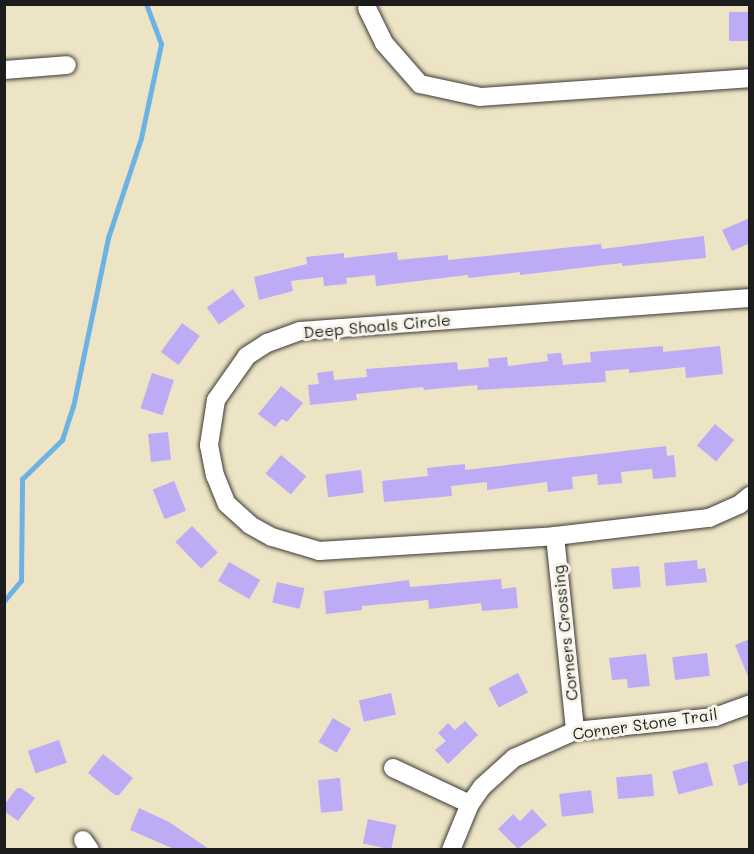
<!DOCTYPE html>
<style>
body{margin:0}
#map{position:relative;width:754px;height:854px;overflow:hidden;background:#ede3c5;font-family:Mali,sans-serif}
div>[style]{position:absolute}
.stream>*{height:4.5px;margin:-2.25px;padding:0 2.25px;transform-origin:2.25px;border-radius:2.25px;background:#6cb2e3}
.building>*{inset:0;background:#beabf6;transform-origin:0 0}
.roads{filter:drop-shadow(0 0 2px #3b3a35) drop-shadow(0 0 2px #3b3a35)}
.minor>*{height:18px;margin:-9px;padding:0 9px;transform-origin:9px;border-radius:9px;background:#fff}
span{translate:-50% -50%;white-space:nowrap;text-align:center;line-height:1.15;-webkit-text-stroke:6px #f7f3e8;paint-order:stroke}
.street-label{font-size:16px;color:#1c1c1c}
.frame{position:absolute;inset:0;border:6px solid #1c1c1c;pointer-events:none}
</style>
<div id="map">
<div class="stream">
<i style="left:4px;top:601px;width:26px;rotate:-50deg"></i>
<i style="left:21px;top:581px;width:102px;rotate:-89.4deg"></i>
<i style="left:22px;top:479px;width:56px;rotate:-44.3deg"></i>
<i style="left:62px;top:440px;width:35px;rotate:-72deg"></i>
<i style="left:73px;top:407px;width:173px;rotate:-78.3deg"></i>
<i style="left:108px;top:238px;width:105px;rotate:-71.7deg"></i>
<i style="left:141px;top:138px;width:96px;rotate:-78deg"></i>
<i style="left:161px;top:44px;width:43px;rotate:-110.6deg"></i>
</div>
<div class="building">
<i style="left:750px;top:12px;width:29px;height:21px;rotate:90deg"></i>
<i style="clip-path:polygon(750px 218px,750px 243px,732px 251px,722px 230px)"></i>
<i style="clip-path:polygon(704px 236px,706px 258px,622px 266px,622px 263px,520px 275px,520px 272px,468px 278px,468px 275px,376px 286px,375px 275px,346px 278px,347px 284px,324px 286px,323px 277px,291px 281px,293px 291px,259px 300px,254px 277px,307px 264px,306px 257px,344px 253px,344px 258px,397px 252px,398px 260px,448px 255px,448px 260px,601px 244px,602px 249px)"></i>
<i style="left:233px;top:289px;width:21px;height:32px;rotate:55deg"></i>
<i style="left:182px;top:323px;width:22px;height:36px;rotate:36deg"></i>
<i style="clip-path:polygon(663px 346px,663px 352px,720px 346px,723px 374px,686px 378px,685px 367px,629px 373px,629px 369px,605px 371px,606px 382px,478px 390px,477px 385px,424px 390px,423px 387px,356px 394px,357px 400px,310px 405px,308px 385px,319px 384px,317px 373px,333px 371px,334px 380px,367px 377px,366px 369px,457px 362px,458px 370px,489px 367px,488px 359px,507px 357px,508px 366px,548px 361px,547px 354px,561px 353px,563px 365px,591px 362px,590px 352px)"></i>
<i style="left:152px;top:373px;width:23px;height:37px;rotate:18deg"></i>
<i style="clip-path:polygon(281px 386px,303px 403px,287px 422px,282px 419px,275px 427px,258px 414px)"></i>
<i style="left:715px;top:424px;width:25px;height:28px;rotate:40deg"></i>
<i style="left:168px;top:432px;width:28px;height:20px;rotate:84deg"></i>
<i style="clip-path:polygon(666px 446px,667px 456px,674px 455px,676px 477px,653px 479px,652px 469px,621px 472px,622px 483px,598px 485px,597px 474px,572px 477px,573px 489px,548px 492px,547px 482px,487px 490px,487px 482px,451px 486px,452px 496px,384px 502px,382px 481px,428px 476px,427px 468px,465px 464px,465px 470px)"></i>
<i style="left:281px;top:455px;width:33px;height:24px;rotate:40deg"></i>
<i style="left:361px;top:470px;width:23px;height:36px;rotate:83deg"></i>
<i style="left:174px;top:481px;width:32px;height:23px;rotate:68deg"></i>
<i style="left:192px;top:526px;width:37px;height:23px;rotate:46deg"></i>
<i style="clip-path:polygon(697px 560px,698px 569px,705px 568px,707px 582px,666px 586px,664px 563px)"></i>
<i style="left:229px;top:562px;width:36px;height:22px;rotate:30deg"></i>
<i style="left:639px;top:566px;width:21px;height:28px;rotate:85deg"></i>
<i style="clip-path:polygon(501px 579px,502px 589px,516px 587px,518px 608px,482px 611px,481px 603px,429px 609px,428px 600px,362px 606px,362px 610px,326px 614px,324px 591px,409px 580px,410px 587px)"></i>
<i style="left:277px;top:582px;width:28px;height:21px;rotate:13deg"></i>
<i style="clip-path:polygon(750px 639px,750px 679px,749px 679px,735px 645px)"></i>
<i style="left:707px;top:653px;width:23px;height:35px;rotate:83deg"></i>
<i style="clip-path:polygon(646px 654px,650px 686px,628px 688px,627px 679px,612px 680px,609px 658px)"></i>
<i style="left:518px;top:673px;width:22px;height:33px;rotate:63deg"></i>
<i style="left:391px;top:693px;width:22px;height:33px;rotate:77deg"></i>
<i style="left:333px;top:718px;width:21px;height:28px;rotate:31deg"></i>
<i style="clip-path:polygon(465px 721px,478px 735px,448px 764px,435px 750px,446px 741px,438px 733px,448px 723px,455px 730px)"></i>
<i style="left:59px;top:740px;width:24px;height:33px;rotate:71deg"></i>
<i style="clip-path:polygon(103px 754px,133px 778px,119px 795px,115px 795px,88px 773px)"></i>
<i style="clip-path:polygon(750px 760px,750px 782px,739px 786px,733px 765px)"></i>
<i style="left:707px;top:762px;width:24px;height:36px;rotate:75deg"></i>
<i style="left:652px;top:774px;width:22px;height:36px;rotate:85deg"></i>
<i style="left:340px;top:778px;width:33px;height:22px;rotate:85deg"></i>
<i style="clip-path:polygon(17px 788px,21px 788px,35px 798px,18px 821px,4px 811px,4px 805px)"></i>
<i style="left:591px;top:790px;width:23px;height:32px;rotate:83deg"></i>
<i style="clip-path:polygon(139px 808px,169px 822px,209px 849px,174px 849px,130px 830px)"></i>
<i style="clip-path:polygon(532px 809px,547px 825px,518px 849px,498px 829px,513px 814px,520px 821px)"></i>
<i style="left:368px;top:819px;width:29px;height:25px;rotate:12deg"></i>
</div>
<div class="roads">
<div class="minor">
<i style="left:367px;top:8px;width:39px;rotate:64deg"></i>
<i style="left:384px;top:43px;width:55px;rotate:48.7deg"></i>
<i style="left:420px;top:84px;width:61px;rotate:12.2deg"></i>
<i style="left:480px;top:97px;width:271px;rotate:-4deg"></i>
<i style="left:4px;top:70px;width:63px;rotate:-4.5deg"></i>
<i style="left:750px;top:298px;width:451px;rotate:175.8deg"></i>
<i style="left:300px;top:331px;width:35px;rotate:160deg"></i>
<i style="left:267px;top:343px;width:24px;rotate:147deg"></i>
<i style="left:247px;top:356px;width:54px;rotate:125.2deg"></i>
<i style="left:216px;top:400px;width:46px;rotate:98.8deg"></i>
<i style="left:209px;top:445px;width:31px;rotate:79deg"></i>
<i style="left:215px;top:475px;width:31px;rotate:68deg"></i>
<i style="left:227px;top:504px;width:31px;rotate:42deg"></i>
<i style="left:250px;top:525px;width:25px;rotate:29deg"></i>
<i style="left:272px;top:537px;width:49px;rotate:16.6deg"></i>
<i style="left:319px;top:551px;width:236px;rotate:-3.6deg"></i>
<i style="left:555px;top:536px;width:155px;rotate:-6.7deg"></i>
<i style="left:709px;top:518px;width:34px;rotate:-24deg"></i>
<i style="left:740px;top:504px;width:13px;rotate:-39deg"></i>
<i style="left:555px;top:536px;width:196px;rotate:84.1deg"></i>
<i style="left:393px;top:768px;width:85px;rotate:25.1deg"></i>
<i style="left:83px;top:840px;width:12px;rotate:55deg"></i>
<i style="left:451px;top:850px;width:50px;rotate:-67.6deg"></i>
<i style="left:470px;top:804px;width:21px;rotate:-55deg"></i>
<i style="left:482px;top:787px;width:43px;rotate:-42.2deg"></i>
<i style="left:514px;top:758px;width:67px;rotate:-23.9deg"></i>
<i style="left:575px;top:731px;width:141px;rotate:-5.7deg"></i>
<i style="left:715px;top:717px;width:37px;rotate:-20deg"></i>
</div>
</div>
<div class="street-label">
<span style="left:377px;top:326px;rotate:-5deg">Deep Shoals Circle</span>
<span style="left:565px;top:633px;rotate:-96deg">Corners Crossing</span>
<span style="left:645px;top:724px;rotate:-8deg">Corner Stone Trail</span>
</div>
<div class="frame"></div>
</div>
